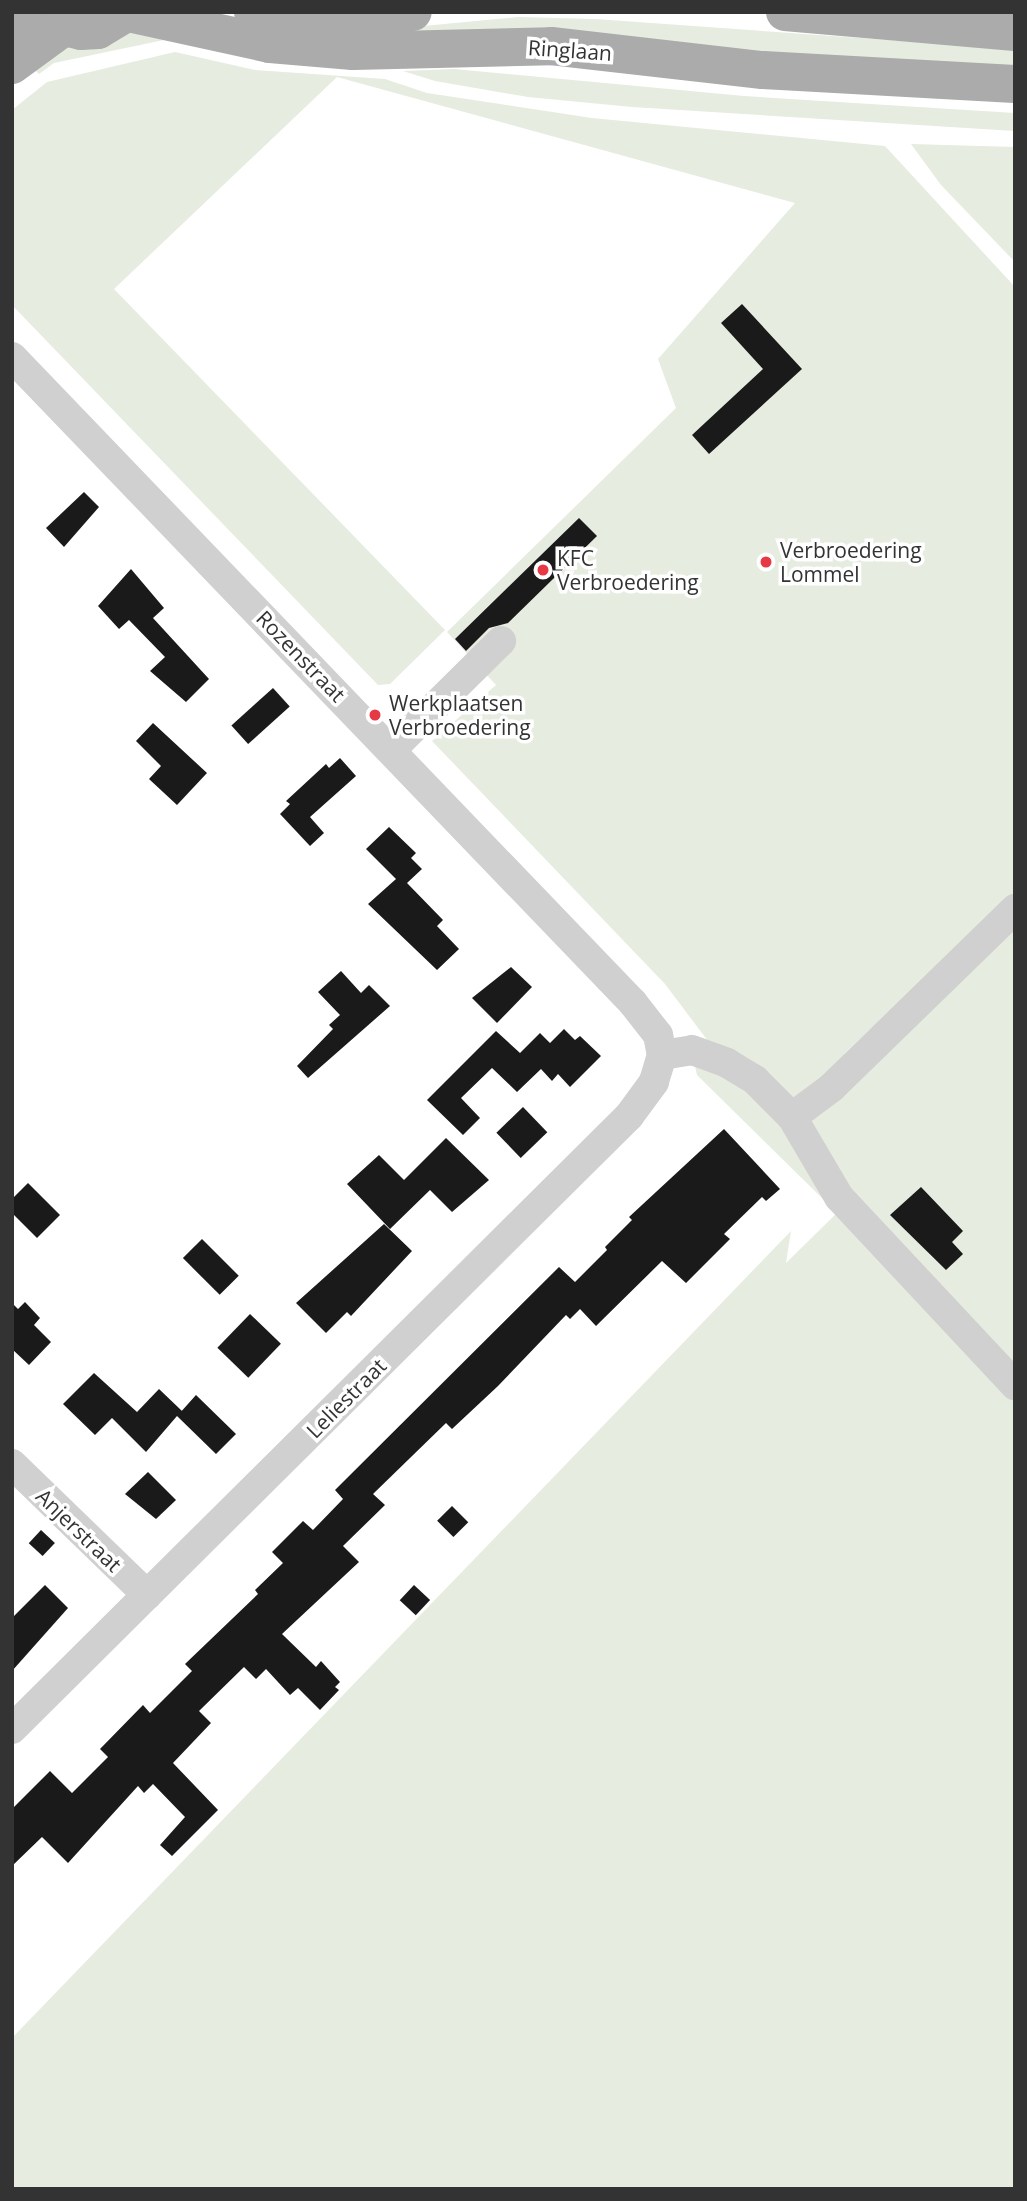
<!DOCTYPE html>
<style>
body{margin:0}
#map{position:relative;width:1027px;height:2201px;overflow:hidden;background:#fff;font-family:"Open Sans",sans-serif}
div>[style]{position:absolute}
.green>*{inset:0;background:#e6ecdf}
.building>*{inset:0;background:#1a1a1a;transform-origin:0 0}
.minor>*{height:30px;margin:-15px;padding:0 15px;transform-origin:15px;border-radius:15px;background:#d0d0d0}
.major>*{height:38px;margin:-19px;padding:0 19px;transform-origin:19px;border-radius:19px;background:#ababab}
.dots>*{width:19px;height:19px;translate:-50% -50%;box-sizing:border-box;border:4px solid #fff;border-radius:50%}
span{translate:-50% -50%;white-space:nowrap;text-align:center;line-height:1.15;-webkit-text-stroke:7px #fff;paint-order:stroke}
.street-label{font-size:21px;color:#333}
.poi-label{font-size:21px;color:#333}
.left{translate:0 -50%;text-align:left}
.frame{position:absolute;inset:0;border:14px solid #333;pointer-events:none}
</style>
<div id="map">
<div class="green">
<i style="clip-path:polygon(518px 17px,595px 19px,1015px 49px,1015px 69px,366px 41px,297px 29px,392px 29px)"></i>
<i style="clip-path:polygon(123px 31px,164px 40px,54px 63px,39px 74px,26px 61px,37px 50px)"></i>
<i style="clip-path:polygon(175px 52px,255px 70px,385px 79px,427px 93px,592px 118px,885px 146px,1015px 287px,1015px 892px,845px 1053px,830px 1083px,812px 1098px,784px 1099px,714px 1049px,665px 984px,432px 741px,496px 685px,447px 632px,676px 408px,658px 359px,795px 203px,337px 77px,114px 289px,445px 630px,390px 684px,378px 685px,12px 305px,12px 110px,47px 82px)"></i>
<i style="clip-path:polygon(454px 69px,744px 96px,1015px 113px,1015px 131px,632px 107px,528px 97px,435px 81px,403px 71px)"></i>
<i style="clip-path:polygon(911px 144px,1015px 147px,1015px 262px,941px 185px)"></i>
<i style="clip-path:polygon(1015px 913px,1015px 1372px,842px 1190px,799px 1117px)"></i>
<i style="clip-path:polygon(709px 1061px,788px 1127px,824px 1200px,697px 1075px,695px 1066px)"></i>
<i style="clip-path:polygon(841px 1209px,1015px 1396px,1015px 2189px,12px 2189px,12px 2038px,791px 1231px,786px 1263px)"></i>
</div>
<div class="building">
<i style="clip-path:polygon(742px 304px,802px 369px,709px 454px,692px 435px,763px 369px,721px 323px)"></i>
<i style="clip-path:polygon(84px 492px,99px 507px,64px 547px,46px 528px)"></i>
<i style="clip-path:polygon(579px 518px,597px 536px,508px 623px,489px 628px,466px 651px,455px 639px)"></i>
<i style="clip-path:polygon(131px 569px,164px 608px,153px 618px,209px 679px,186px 702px,150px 671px,165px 657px,129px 620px,119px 629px,98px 606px)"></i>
<i style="left:273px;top:688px;width:25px;height:56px;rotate:48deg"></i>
<i style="clip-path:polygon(153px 723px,207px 773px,177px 805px,149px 779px,161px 766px,136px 741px)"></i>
<i style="clip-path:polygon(340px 758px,356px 776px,310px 817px,324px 833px,310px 846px,280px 814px,290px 804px,286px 801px,326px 764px,329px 768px)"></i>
<i style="clip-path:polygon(389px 827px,416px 853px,411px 858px,422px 869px,407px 883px,443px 920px,437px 926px,459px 949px,437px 970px,368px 904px,396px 879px,366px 849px)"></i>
<i style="clip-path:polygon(511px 967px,532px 987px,497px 1023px,472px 998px)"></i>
<i style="clip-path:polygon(341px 971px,361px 993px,369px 985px,390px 1006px,308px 1078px,297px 1066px,333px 1029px,329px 1025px,340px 1015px,318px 992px)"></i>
<i style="clip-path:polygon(564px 1029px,575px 1040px,580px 1036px,601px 1056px,570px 1087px,558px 1074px,552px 1081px,541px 1069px,517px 1092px,492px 1068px,461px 1098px,480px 1118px,463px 1135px,427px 1100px,496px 1031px,520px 1053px,540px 1033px,550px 1043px)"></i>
<i style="left:523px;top:1107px;width:35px;height:37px;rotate:46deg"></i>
<i style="clip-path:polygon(724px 1129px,780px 1189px,766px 1201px,762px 1197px,724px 1234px,730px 1239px,686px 1283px,662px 1261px,596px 1326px,580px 1309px,570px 1319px,566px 1315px,498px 1386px,452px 1429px,446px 1423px,373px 1494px,385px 1505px,343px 1546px,359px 1562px,282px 1634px,316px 1667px,321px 1661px,340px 1682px,335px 1687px,339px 1690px,320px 1710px,298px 1688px,290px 1695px,266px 1669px,256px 1679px,244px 1667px,199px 1711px,211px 1723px,173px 1763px,218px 1810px,172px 1856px,160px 1845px,185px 1817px,153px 1784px,144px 1793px,138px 1786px,68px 1863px,42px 1837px,12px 1866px,12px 1809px,50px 1771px,72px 1793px,108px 1757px,100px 1749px,143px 1705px,150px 1713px,192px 1671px,185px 1664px,258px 1594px,255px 1590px,283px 1563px,272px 1552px,303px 1521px,313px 1530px,343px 1499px,335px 1490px,559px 1267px,575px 1282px,607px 1250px,605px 1247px,632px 1220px,629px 1217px)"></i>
<i style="clip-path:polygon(446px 1138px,489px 1180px,452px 1212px,430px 1190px,390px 1229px,347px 1184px,379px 1155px,404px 1180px)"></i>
<i style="clip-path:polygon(28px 1183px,60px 1215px,37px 1238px,12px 1213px,12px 1199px)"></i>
<i style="clip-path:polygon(921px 1187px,963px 1231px,952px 1242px,963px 1254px,946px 1270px,890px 1215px)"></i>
<i style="clip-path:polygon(384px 1224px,412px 1251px,351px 1316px,347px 1312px,326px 1333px,296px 1303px)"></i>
<i style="left:202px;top:1239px;width:52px;height:27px;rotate:45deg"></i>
<i style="clip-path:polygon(25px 1302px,40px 1318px,34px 1325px,51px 1342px,29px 1365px,12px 1349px,12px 1303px,18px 1309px)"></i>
<i style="left:250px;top:1314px;width:43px;height:47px;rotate:44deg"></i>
<i style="clip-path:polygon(94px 1373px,137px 1412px,159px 1389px,182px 1411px,179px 1414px,196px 1395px,236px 1434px,216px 1454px,177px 1416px,146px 1452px,112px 1418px,95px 1435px,63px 1404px)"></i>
<i style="clip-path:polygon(148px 1472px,176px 1500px,156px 1519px,125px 1494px)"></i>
<i style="left:452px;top:1506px;width:23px;height:21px;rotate:45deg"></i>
<i style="left:41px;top:1530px;width:19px;height:18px;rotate:43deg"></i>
<i style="clip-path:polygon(45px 1585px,68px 1608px,12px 1671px,12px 1618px)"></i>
<i style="left:414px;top:1585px;width:22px;height:21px;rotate:43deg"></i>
</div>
<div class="minor">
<i style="left:12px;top:357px;width:896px;rotate:46.13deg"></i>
<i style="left:633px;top:1003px;width:41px;rotate:52deg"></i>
<i style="left:658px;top:1035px;width:20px;rotate:79deg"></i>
<i style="left:662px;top:1055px;width:28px;rotate:107deg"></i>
<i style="left:654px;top:1082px;width:42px;rotate:126.3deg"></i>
<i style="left:629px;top:1116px;width:870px;rotate:135.19deg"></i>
<i style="left:391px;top:750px;width:155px;rotate:-44.7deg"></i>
<i style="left:662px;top:1055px;width:30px;rotate:-9deg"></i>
<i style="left:692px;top:1050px;width:37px;rotate:20deg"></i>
<i style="left:727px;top:1063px;width:33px;rotate:31deg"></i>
<i style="left:755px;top:1080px;width:52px;rotate:45deg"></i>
<i style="left:792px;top:1117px;width:93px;rotate:59.6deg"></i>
<i style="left:839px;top:1197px;width:258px;rotate:46.9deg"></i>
<i style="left:792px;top:1117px;width:49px;rotate:-36.6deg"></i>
<i style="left:831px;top:1088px;width:257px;rotate:-44.2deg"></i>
<i style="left:12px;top:1464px;width:188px;rotate:44.1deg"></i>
</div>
<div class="major">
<i style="left:45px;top:12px;width:24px;rotate:38deg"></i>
<i style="left:64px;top:27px;width:17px;rotate:13deg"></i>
<i style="left:81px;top:31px;width:17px;rotate:-3deg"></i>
<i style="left:98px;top:30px;width:35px;rotate:-31deg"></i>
<i style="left:253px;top:12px;width:59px;rotate:7.9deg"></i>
<i style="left:311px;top:20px;width:102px;rotate:-4.5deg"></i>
<i style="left:785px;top:12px;width:231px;rotate:5deg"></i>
<i style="left:128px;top:13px;width:145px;rotate:12.3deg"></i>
<i style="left:270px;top:44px;width:83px;rotate:4.8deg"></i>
<i style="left:353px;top:51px;width:198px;rotate:-1.4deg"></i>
<i style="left:551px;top:46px;width:213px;rotate:6.5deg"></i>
<i style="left:763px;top:70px;width:252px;rotate:3.2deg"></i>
<i style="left:12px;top:26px;width:19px;rotate:-47deg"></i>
<i style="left:12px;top:65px;width:64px;rotate:-36.2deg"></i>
</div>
<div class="dots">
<i style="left:766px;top:562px;background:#e63946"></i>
<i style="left:543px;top:570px;background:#e63946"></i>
<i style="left:375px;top:715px;background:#e63946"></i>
</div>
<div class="street-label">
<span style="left:570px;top:50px;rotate:4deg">Ringlaan</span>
<span style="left:301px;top:656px;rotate:46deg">Rozenstraat</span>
<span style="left:346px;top:1398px;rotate:-45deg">Leliestraat</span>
<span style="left:79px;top:1530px;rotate:44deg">Anjerstraat</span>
</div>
<div class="poi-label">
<span class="left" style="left:780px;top:562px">Verbroedering<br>Lommel</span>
<span class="left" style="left:557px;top:570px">KFC<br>Verbroedering</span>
<span class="left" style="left:389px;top:715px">Werkplaatsen<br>Verbroedering</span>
</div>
<div class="frame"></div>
</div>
